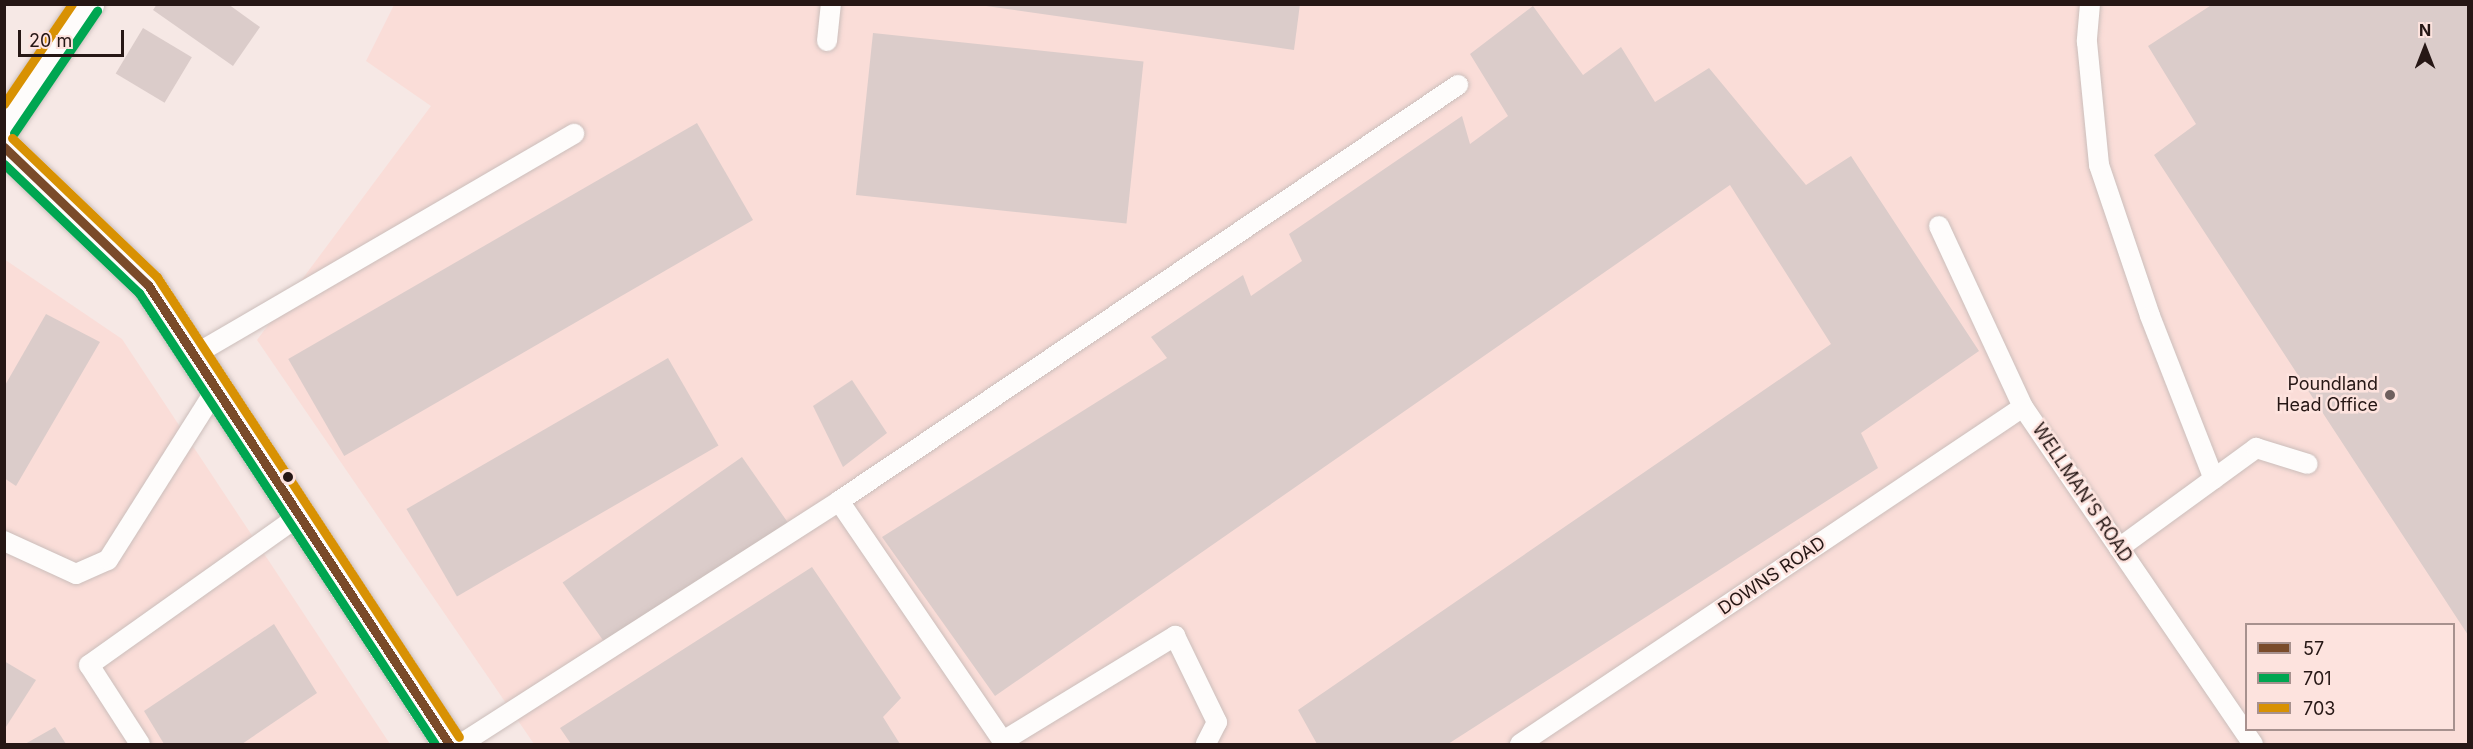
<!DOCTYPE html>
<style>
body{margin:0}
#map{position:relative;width:2473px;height:749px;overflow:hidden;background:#f6e8e5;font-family:Inter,sans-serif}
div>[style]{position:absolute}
.built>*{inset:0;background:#faddd8}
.building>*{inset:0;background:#dbccca;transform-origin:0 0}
.roads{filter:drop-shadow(0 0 2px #cbbebb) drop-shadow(0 0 2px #cbbebb)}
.service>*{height:20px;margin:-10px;padding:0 10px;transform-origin:10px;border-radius:10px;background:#fefcfb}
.primary>*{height:33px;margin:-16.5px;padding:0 16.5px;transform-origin:16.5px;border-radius:16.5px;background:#fefcfb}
.bus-1>*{height:9px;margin:-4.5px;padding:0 4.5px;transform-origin:4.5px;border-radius:4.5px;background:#7a4b2a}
.bus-2>*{height:9px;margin:-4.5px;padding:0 4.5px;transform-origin:4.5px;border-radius:4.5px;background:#00a651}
.bus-3>*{height:9px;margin:-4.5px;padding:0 4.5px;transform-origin:4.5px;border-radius:4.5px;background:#d89103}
.dots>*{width:16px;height:16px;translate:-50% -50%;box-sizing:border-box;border:3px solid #fde3de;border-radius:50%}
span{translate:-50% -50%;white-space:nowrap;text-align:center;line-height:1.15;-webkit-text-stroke:5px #fde3de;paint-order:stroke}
.poi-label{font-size:18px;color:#261715}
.right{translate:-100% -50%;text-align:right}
.street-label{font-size:18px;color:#261715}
.frame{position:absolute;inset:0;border:6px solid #261715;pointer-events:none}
.legend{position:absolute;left:2245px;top:623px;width:210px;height:108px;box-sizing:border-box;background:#fde3de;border:2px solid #a7918e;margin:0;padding:8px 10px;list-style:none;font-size:18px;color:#261715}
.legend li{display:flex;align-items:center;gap:12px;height:30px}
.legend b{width:30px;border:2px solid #a7918e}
.north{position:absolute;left:2395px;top:18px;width:60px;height:60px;-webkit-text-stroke:4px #fde3de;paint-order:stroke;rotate:0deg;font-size:16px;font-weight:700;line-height:24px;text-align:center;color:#261715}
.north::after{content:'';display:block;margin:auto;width:21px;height:27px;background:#261715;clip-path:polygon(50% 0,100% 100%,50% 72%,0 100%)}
.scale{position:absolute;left:18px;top:30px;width:106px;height:27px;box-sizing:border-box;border:3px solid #261715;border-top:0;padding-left:8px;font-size:18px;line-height:21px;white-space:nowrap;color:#261715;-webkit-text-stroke:4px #fde3de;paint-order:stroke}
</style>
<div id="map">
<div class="built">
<i style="clip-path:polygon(evenodd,394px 5px,2468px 5px,2468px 744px,534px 744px,257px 340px,431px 106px,366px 61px,394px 5px,2246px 624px,2454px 624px,2454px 730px,2246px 730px,2246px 624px)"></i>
<i style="clip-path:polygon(4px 259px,122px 339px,390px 744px,5px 744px)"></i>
</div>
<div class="building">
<i style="clip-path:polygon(157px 4px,228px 4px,260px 27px,233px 66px,153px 10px)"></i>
<i style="clip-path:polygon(972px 4px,1300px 4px,1294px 50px)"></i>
<i style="clip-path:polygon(2213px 4px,2468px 4px,2468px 635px,2154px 155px,2196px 124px,2148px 46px)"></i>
<i style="clip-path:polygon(1533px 6px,1583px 75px,1621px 47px,1655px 102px,1709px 68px,1806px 185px,1851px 156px,1979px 351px,1861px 433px,1878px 468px,1448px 744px,1317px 744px,1298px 710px,1831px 344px,1730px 185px,995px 696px,882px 537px,1167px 358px,1151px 337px,1243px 275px,1251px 296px,1302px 261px,1289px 234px,1462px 116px,1470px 144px,1508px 116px,1470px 54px)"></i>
<i style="left:143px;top:28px;width:57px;height:53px;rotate:31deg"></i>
<i style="left:873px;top:33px;width:272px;height:163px;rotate:6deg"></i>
<i style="left:697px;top:123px;width:112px;height:472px;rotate:60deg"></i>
<i style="clip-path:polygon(46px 314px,100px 342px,16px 486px,4px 478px,4px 387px)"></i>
<i style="left:668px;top:358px;width:101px;height:302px;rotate:60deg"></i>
<i style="clip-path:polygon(852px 380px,887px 433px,843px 467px,813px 406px)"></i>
<i style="left:742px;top:457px;width:86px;height:219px;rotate:55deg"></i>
<i style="clip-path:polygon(812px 567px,901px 698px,883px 717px,900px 744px,571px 744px,560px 728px)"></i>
<i style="clip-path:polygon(274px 624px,317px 693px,242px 744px,164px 744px,144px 711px)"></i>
<i style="clip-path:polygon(4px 661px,36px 680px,4px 730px)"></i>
<i style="clip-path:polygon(55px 727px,66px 744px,25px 744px)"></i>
</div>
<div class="roads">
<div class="service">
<i style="left:2090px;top:4px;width:38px;rotate:95deg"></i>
<i style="left:2087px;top:42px;width:124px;rotate:84.4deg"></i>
<i style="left:2099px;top:165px;width:159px;rotate:71.3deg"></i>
<i style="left:2150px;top:316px;width:175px;rotate:68.6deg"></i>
<i style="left:827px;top:41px;width:37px;rotate:-84deg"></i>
<i style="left:1939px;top:226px;width:200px;rotate:65.1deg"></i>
<i style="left:2023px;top:407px;width:408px;rotate:55.7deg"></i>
<i style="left:194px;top:355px;width:440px;rotate:-30.2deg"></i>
<i style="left:839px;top:501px;width:746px;rotate:-33.9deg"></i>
<i style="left:4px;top:541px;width:79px;rotate:24.6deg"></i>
<i style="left:76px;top:574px;width:35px;rotate:-24deg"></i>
<i style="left:108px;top:560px;width:202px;rotate:-57.7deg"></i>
<i style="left:2119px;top:548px;width:170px;rotate:-36.1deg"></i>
<i style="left:2256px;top:448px;width:54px;rotate:17.1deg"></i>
<i style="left:140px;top:744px;width:94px;rotate:-122.8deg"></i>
<i style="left:89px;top:665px;width:257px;rotate:-35.4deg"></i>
<i style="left:461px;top:744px;width:449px;rotate:-32.7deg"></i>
<i style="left:839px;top:501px;width:291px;rotate:55.7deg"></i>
<i style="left:1003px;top:741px;width:202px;rotate:-31.4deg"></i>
<i style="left:1175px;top:636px;width:96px;rotate:64deg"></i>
<i style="left:1217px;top:722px;width:25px;rotate:117deg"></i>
<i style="left:1520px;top:744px;width:605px;rotate:-33.82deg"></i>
</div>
<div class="primary">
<i style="left:4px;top:126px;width:148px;rotate:-55.8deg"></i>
<i style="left:4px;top:147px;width:199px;rotate:43.8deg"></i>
<i style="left:148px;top:285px;width:549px;rotate:56.74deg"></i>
</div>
</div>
<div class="bus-1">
<i style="left:4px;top:147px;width:199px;rotate:43.8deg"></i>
<i style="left:148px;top:285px;width:549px;rotate:56.74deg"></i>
</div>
<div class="bus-2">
<i style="left:14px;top:133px;width:148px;rotate:-55.8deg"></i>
<i style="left:4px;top:164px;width:187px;rotate:43.7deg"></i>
<i style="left:139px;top:293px;width:539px;rotate:56.72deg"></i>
</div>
<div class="bus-3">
<i style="left:4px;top:104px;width:121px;rotate:-55.8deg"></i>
<i style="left:12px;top:138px;width:201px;rotate:43.8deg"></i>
<i style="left:157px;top:277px;width:550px;rotate:56.71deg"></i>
</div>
<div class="dots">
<i style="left:2390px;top:395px;background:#6f605e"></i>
<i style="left:288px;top:477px;background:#261715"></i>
</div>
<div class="poi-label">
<span class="right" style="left:2378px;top:395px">Poundland<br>Head Office</span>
</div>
<div class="street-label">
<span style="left:2082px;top:493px;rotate:56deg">WELLMAN'S ROAD</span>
<span style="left:1772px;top:576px;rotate:-34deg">DOWNS ROAD</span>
</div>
<div class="frame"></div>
<ul class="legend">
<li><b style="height:8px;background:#7a4b2a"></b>57</li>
<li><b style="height:8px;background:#00a651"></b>701</li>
<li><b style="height:8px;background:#d89103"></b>703</li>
</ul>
<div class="north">N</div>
<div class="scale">20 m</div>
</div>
